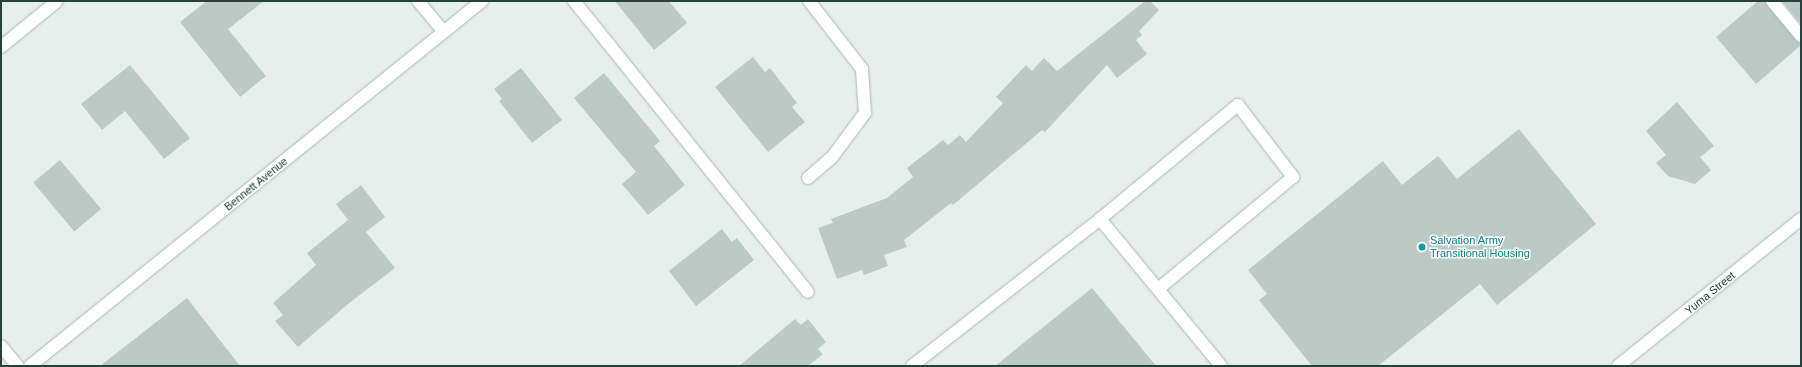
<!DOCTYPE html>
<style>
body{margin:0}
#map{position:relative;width:1802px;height:367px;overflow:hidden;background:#e6efeb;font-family:Arial,sans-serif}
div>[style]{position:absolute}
.building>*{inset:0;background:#bbcac4;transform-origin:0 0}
.roads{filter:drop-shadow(0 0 1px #a8b8b2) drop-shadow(0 0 1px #a8b8b2)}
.minor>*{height:12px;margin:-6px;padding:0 6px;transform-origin:6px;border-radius:6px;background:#fff}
.dots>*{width:11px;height:11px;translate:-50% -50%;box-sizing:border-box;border:2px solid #f7fbf9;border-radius:50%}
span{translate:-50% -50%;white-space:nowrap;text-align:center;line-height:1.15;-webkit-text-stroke:3px #f7fbf9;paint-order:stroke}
.street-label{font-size:11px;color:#24423a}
.culture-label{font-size:11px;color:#0d838f}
.left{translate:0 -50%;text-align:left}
.frame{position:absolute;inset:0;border:2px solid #24423a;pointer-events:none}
</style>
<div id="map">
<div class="building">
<i style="clip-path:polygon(207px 1px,264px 1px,228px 29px,266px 76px,240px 97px,180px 22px)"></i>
<i style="clip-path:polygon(615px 1px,669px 1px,687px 23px,654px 50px)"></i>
<i style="clip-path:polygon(1145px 1px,1150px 1px,1159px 10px,1139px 31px,1142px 35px,1136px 40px,1147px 54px,1117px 78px,1107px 65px,1045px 132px,1042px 130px,953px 205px,951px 203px,904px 240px,907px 247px,884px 255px,888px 266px,864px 275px,862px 270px,837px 279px,818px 228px,833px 223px,831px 219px,887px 198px,913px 177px,907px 168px,943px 140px,948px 145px,960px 135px,966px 142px,1003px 103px,996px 97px,1026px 65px,1032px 71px,1044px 58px,1057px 71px)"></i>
<i style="clip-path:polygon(1758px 1px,1765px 1px,1801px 45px,1756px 84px,1716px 37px)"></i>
<i style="clip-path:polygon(1782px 1px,1801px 1px,1801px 24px)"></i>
<i style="clip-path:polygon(753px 57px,765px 72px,770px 68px,797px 103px,792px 107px,805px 122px,768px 152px,715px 87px)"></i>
<i style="clip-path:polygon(130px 65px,190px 138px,164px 159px,125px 111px,102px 130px,81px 104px)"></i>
<i style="clip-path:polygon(521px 68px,562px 120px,532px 143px,499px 101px,502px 99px,494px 89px)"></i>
<i style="clip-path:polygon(604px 73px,660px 141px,654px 146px,685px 185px,648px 215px,622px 184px,636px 172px,574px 98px)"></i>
<i style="clip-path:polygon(1677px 102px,1714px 146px,1700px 157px,1711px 170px,1695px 184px,1668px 176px,1656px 163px,1666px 155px,1646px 131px)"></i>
<i style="clip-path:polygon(1519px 129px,1596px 224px,1497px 305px,1480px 284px,1378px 366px,1312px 366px,1259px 300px,1267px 294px,1248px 270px,1383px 161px,1402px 185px,1438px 156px,1457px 179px)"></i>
<i style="left:60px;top:160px;width:64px;height:35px;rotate:50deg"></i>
<i style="clip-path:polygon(361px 185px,385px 217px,366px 232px,395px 268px,348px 304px,298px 347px,275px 321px,283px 315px,273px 303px,316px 265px,307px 253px,348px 220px,336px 204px)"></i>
<i style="clip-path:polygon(722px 229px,732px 242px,737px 238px,754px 260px,696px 306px,669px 271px)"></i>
<i style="clip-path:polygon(1092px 288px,1156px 366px,995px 366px)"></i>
<i style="clip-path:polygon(187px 298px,240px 366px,100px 366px,141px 334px)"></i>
<i style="clip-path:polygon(795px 319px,801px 325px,808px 319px,826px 342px,818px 349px,823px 354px,808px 366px,739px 366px)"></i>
</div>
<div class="roads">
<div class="minor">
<i style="left:418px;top:1px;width:40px;rotate:50deg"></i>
<i style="left:574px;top:1px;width:373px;rotate:51.2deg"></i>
<i style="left:1772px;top:1px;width:45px;rotate:50.4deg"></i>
<i style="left:1px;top:47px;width:72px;rotate:-39.4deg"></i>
<i style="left:808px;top:178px;width:33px;rotate:-41deg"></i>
<i style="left:833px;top:156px;width:54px;rotate:-53.3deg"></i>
<i style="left:865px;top:113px;width:44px;rotate:-93.9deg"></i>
<i style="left:862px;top:69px;width:86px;rotate:-127.9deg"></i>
<i style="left:1100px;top:219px;width:190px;rotate:50.5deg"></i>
<i style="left:1px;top:346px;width:26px;rotate:50deg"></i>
<i style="left:30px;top:366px;width:581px;rotate:-38.92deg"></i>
<i style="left:912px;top:366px;width:239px;rotate:-38deg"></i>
<i style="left:1100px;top:219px;width:179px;rotate:-39.6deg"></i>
<i style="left:1238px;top:105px;width:91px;rotate:52.6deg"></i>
<i style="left:1293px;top:177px;width:175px;rotate:140.3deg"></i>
<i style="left:1618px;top:366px;width:235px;rotate:-38.8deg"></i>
</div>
</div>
<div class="dots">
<i style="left:1422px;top:247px;background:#0f9aa8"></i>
</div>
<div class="street-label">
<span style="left:256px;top:184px;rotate:-39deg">Bennett Avenue</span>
<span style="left:1710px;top:293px;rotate:-39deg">Yuma Street</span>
</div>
<div class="culture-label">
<span class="left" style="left:1430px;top:247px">Salvation Army<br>Transitional Housing</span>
</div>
<div class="frame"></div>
</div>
